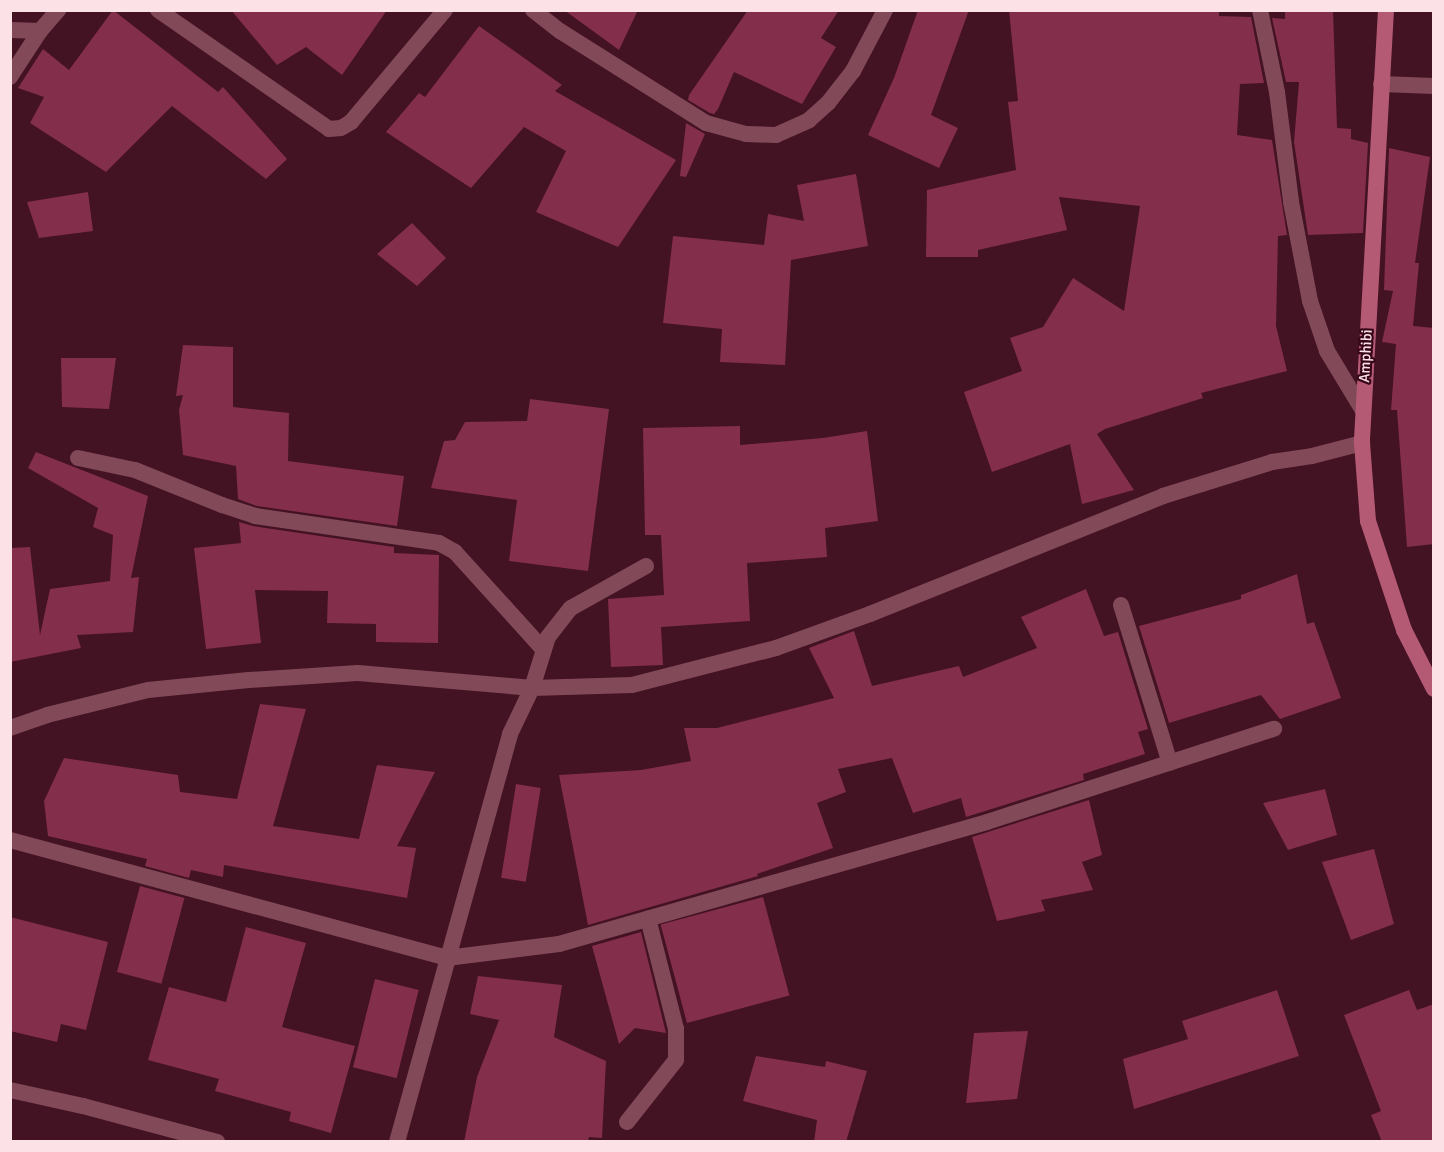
<!DOCTYPE html>
<style>
body{margin:0}
#map{position:relative;width:1444px;height:1152px;overflow:hidden;background:#431223;font-family:Signika,sans-serif}
div>[style]{position:absolute}
.building>*{inset:0;background:#832e4b;transform-origin:0 0}
.minor>*{height:16px;margin:-8px;padding:0 8px;transform-origin:8px;border-radius:8px;background:#824959}
.secondary>*{height:16px;margin:-8px;padding:0 8px;transform-origin:8px;border-radius:8px;background:#b55a75}
span{translate:-50% -50%;white-space:nowrap;text-align:center;line-height:1.15;-webkit-text-stroke:4.5px #370719;paint-order:stroke}
.street-label{font-size:15px;color:#fce1e7}
.frame{position:absolute;inset:0;border:12px solid #fce1e7;pointer-events:none}
</style>
<div id="map">
<div class="building">
<i style="clip-path:polygon(113px 10px,218px 92px,223px 87px,287px 159px,266px 179px,172px 106px,106px 172px,30px 123px,44px 97px,18px 88px,43px 49px,69px 70px)"></i>
<i style="clip-path:polygon(231px 10px,387px 10px,342px 75px,306px 47px,277px 65px)"></i>
<i style="clip-path:polygon(564px 10px,638px 10px,619px 50px)"></i>
<i style="clip-path:polygon(748px 10px,839px 10px,821px 38px,836px 47px,802px 104px,734px 72px,718px 109px,714px 114px,710px 113px,688px 100px,689px 95px)"></i>
<i style="clip-path:polygon(918px 10px,969px 10px,931px 115px,958px 128px,939px 168px,868px 135px,894px 78px)"></i>
<i style="clip-path:polygon(1009px 10px,1219px 10px,1219px 16px,1251px 17px,1264px 83px,1240px 84px,1237px 135px,1272px 140px,1287px 235px,1278px 236px,1276px 326px,1287px 371px,1201px 393px,1203px 398px,1105px 429px,1097px 434px,1134px 490px,1082px 504px,1070px 444px,992px 472px,964px 392px,1022px 371px,1010px 338px,1043px 327px,1073px 278px,1124px 311px,1140px 206px,1059px 197px,1067px 230px,978px 250px,978px 257px,926px 257px,927px 190px,1016px 170px,1008px 102px,1018px 101px)"></i>
<i style="clip-path:polygon(1285px 10px,1333px 10px,1337px 128px,1351px 129px,1351px 139px,1368px 143px,1363px 233px,1308px 235px,1294px 142px,1299px 82px,1286px 82px,1272px 18px,1285px 19px)"></i>
<i style="clip-path:polygon(479px 26px,562px 85px,555px 91px,676px 160px,618px 247px,536px 212px,566px 151px,524px 127px,471px 188px,386px 132px,419px 93px,425px 97px)"></i>
<i style="clip-path:polygon(686px 123px,705px 134px,686px 177px,680px 176px)"></i>
<i style="clip-path:polygon(1389px 148px,1430px 157px,1415px 263px,1419px 263px,1413px 326px,1434px 328px,1434px 544px,1407px 547px,1397px 410px,1391px 410px,1396px 344px,1382px 342px,1393px 291px,1384px 290px)"></i>
<i style="clip-path:polygon(856px 174px,868px 246px,791px 260px,785px 365px,720px 362px,722px 329px,663px 323px,673px 236px,764px 245px,768px 214px,804px 221px,797px 185px)"></i>
<i style="clip-path:polygon(88px 192px,93px 231px,39px 238px,27px 202px)"></i>
<i style="clip-path:polygon(412px 223px,446px 258px,417px 286px,377px 254px)"></i>
<i style="clip-path:polygon(183px 345px,233px 347px,233px 407px,289px 413px,288px 461px,404px 476px,397px 526px,257px 506px,238px 499px,236px 466px,183px 455px,179px 410px,183px 395px,176px 396px)"></i>
<i style="clip-path:polygon(61px 358px,116px 358px,109px 409px,62px 407px)"></i>
<i style="clip-path:polygon(530px 399px,609px 409px,588px 571px,509px 561px,517px 500px,431px 488px,444px 441px,455px 440px,465px 422px,527px 421px)"></i>
<i style="clip-path:polygon(740px 426px,740px 445px,823px 438px,867px 431px,878px 521px,825px 528px,827px 557px,747px 563px,750px 621px,661px 627px,663px 665px,611px 667px,608px 599px,664px 595px,661px 535px,645px 535px,643px 428px)"></i>
<i style="clip-path:polygon(36px 452px,148px 496px,131px 578px,139px 577px,133px 632px,77px 635px,81px 648px,10px 662px,10px 548px,30px 547px,40px 635px,50px 589px,110px 581px,113px 535px,93px 527px,98px 508px,28px 468px)"></i>
<i style="clip-path:polygon(239px 522px,253px 526px,394px 547px,394px 553px,439px 555px,438px 643px,376px 642px,376px 624px,327px 623px,328px 591px,255px 590px,261px 643px,206px 649px,194px 548px,241px 543px)"></i>
<i style="clip-path:polygon(1297px 574px,1307px 624px,1314px 622px,1341px 698px,1280px 719px,1261px 695px,1169px 723px,1139px 626px,1241px 599px,1241px 595px)"></i>
<i style="clip-path:polygon(1086px 589px,1104px 636px,1118px 632px,1148px 729px,1138px 732px,1145px 754px,1083px 774px,1084px 780px,966px 817px,961px 798px,913px 813px,892px 758px,838px 769px,846px 792px,817px 803px,833px 848px,757px 874px,758px 876px,588px 925px,559px 775px,641px 770px,691px 761px,684px 728px,717px 728px,834px 698px,809px 648px,854px 631px,872px 686px,959px 666px,963px 677px,1037px 648px,1021px 617px)"></i>
<i style="clip-path:polygon(260px 704px,306px 709px,273px 826px,359px 839px,377px 765px,435px 772px,397px 846px,416px 848px,407px 898px,224px 865px,223px 877px,191px 870px,189px 878px,145px 866px,147px 859px,48px 836px,44px 801px,64px 758px,178px 775px,180px 792px,237px 799px)"></i>
<i style="left:516px;top:784px;width:25px;height:95px;rotate:9deg"></i>
<i style="clip-path:polygon(1325px 789px,1337px 835px,1288px 850px,1263px 803px)"></i>
<i style="clip-path:polygon(1089px 800px,1102px 855px,1082px 862px,1093px 890px,1041px 900px,1045px 911px,997px 921px,972px 837px)"></i>
<i style="clip-path:polygon(1374px 849px,1394px 924px,1351px 940px,1322px 862px)"></i>
<i style="left:140px;top:886px;width:46px;height:89px;rotate:15deg"></i>
<i style="left:763px;top:897px;width:102px;height:106px;rotate:75deg"></i>
<i style="clip-path:polygon(10px 917px,108px 942px,86px 1030px,61px 1024px,57px 1042px,10px 1031px)"></i>
<i style="clip-path:polygon(246px 927px,306px 943px,282px 1027px,355px 1046px,331px 1133px,289px 1121px,291px 1112px,215px 1091px,219px 1079px,148px 1060px,169px 987px,226px 1002px)"></i>
<i style="clip-path:polygon(641px 932px,666px 1033px,635px 1028px,619px 1044px,592px 946px)"></i>
<i style="clip-path:polygon(478px 976px,562px 985px,554px 1037px,606px 1061px,602px 1138px,589px 1137px,588px 1142px,464px 1142px,477px 1077px,499px 1020px,470px 1014px)"></i>
<i style="left:375px;top:979px;width:45px;height:91px;rotate:14deg"></i>
<i style="clip-path:polygon(1277px 990px,1299px 1056px,1134px 1109px,1123px 1059px,1188px 1039px,1182px 1021px)"></i>
<i style="clip-path:polygon(1409px 990px,1417px 1010px,1434px 1004px,1434px 1142px,1382px 1142px,1371px 1115px,1381px 1111px,1344px 1015px)"></i>
<i style="clip-path:polygon(1028px 1031px,1017px 1099px,966px 1103px,974px 1033px)"></i>
<i style="clip-path:polygon(756px 1056px,825px 1067px,826px 1061px,867px 1071px,846px 1142px,814px 1142px,817px 1120px,743px 1101px)"></i>
</div>
<div class="minor">
<i style="left:158px;top:10px;width:208px;rotate:34.8deg"></i>
<i style="left:329px;top:129px;width:12px;rotate:-5deg"></i>
<i style="left:341px;top:128px;width:12px;rotate:-31deg"></i>
<i style="left:351px;top:122px;width:146px;rotate:-50deg"></i>
<i style="left:533px;top:10px;width:34px;rotate:38deg"></i>
<i style="left:560px;top:31px;width:173px;rotate:32.2deg"></i>
<i style="left:706px;top:123px;width:41px;rotate:15.4deg"></i>
<i style="left:746px;top:134px;width:30px;rotate:2deg"></i>
<i style="left:776px;top:135px;width:36px;rotate:-24deg"></i>
<i style="left:809px;top:120px;width:25px;rotate:-42deg"></i>
<i style="left:828px;top:103px;width:41px;rotate:-52deg"></i>
<i style="left:853px;top:71px;width:69px;rotate:-62.3deg"></i>
<i style="left:1260px;top:10px;width:84px;rotate:78.3deg"></i>
<i style="left:1277px;top:92px;width:111px;rotate:82.7deg"></i>
<i style="left:1291px;top:202px;width:101px;rotate:79.1deg"></i>
<i style="left:1310px;top:301px;width:53px;rotate:71.2deg"></i>
<i style="left:1327px;top:351px;width:68px;rotate:58.9deg"></i>
<i style="left:10px;top:30px;width:30px;rotate:2deg"></i>
<i style="left:10px;top:77px;width:55px;rotate:-56.9deg"></i>
<i style="left:40px;top:31px;width:28px;rotate:-49deg"></i>
<i style="left:1381px;top:84px;width:53px;rotate:2.2deg"></i>
<i style="left:78px;top:458px;width:58px;rotate:11.9deg"></i>
<i style="left:135px;top:470px;width:94px;rotate:21.9deg"></i>
<i style="left:222px;top:505px;width:35px;rotate:18deg"></i>
<i style="left:255px;top:516px;width:186px;rotate:8.3deg"></i>
<i style="left:439px;top:543px;width:18px;rotate:29deg"></i>
<i style="left:455px;top:552px;width:132px;rotate:47.8deg"></i>
<i style="left:1121px;top:605px;width:165px;rotate:72.8deg"></i>
<i style="left:10px;top:728px;width:39px;rotate:-19deg"></i>
<i style="left:47px;top:715px;width:104px;rotate:-13.9deg"></i>
<i style="left:148px;top:690px;width:101px;rotate:-5.7deg"></i>
<i style="left:249px;top:680px;width:109px;rotate:-3.7deg"></i>
<i style="left:358px;top:673px;width:175px;rotate:4.9deg"></i>
<i style="left:532px;top:688px;width:100px;rotate:-1.7deg"></i>
<i style="left:632px;top:685px;width:149px;rotate:-14.4deg"></i>
<i style="left:776px;top:648px;width:100px;rotate:-19.9deg"></i>
<i style="left:870px;top:614px;width:316px;rotate:-21.9deg"></i>
<i style="left:1163px;top:496px;width:114px;rotate:-17.3deg"></i>
<i style="left:1272px;top:462px;width:40px;rotate:-8.5deg"></i>
<i style="left:1312px;top:456px;width:52px;rotate:-14.6deg"></i>
<i style="left:10px;top:840px;width:453px;rotate:15.1deg"></i>
<i style="left:447px;top:958px;width:113px;rotate:-7.1deg"></i>
<i style="left:559px;top:944px;width:445px;rotate:-15.9deg"></i>
<i style="left:987px;top:822px;width:302px;rotate:-18deg"></i>
<i style="left:10px;top:1090px;width:75px;rotate:12.4deg"></i>
<i style="left:83px;top:1106px;width:139px;rotate:15deg"></i>
<i style="left:627px;top:1122px;width:79px;rotate:-51.7deg"></i>
<i style="left:676px;top:1060px;width:31px;rotate:-90deg"></i>
<i style="left:676px;top:1029px;width:114px;rotate:-104.2deg"></i>
<i style="left:397px;top:1142px;width:423px;rotate:-74.5deg"></i>
<i style="left:510px;top:734px;width:51px;rotate:-64.4deg"></i>
<i style="left:532px;top:688px;width:53px;rotate:-72.6deg"></i>
<i style="left:548px;top:637px;width:37px;rotate:-52deg"></i>
<i style="left:571px;top:608px;width:86px;rotate:-29.2deg"></i>
</div>
<div class="secondary">
<i style="left:1386px;top:10px;width:434px;rotate:93.2deg"></i>
<i style="left:1362px;top:443px;width:78px;rotate:85.6deg"></i>
<i style="left:1368px;top:521px;width:115px;rotate:71.7deg"></i>
<i style="left:1404px;top:630px;width:66px;rotate:63deg"></i>
</div>
<div class="street-label">
<span style="left:1366px;top:356px;rotate:-87deg">Amphibi</span>
</div>
<div class="frame"></div>
</div>
